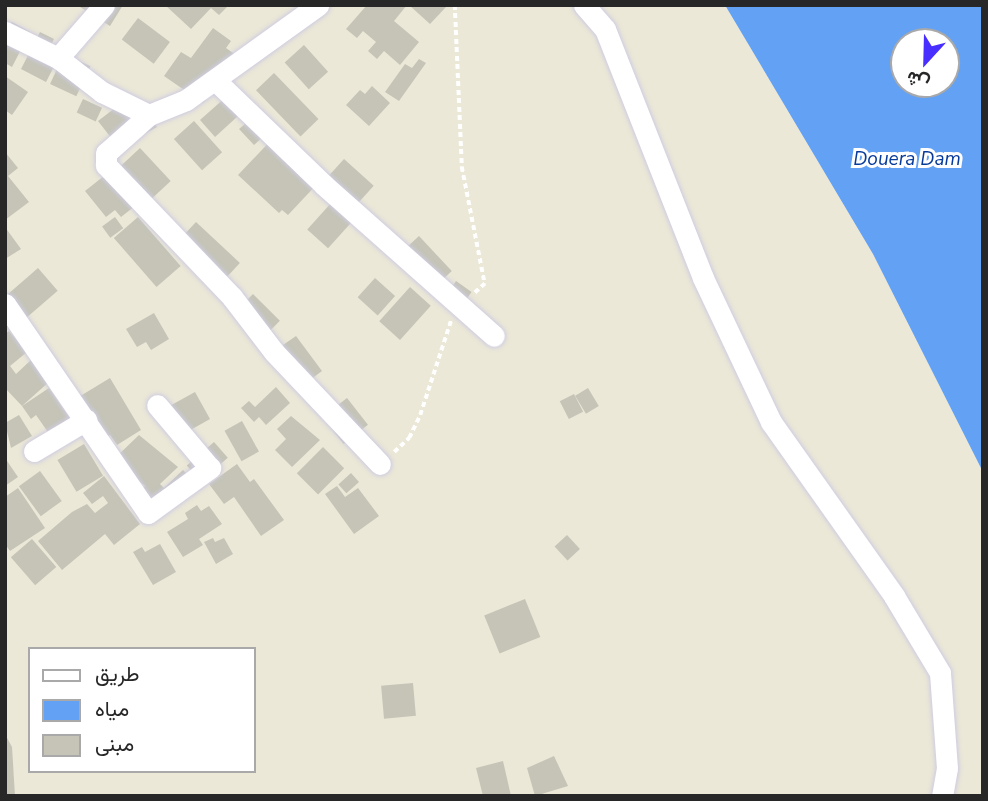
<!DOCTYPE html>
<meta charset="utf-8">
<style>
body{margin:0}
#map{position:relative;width:988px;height:801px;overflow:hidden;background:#ebe8d7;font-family:"Nunito Sans",Vazirmatn,sans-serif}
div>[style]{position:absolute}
.water>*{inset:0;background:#63a1f4}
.building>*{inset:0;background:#c5c4b7;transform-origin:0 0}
.path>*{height:3.5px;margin-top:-1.75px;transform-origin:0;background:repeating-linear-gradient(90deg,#fff 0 5px,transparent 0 8.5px)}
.roads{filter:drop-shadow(0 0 2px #cfcce1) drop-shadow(0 0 2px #cfcce1)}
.street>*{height:21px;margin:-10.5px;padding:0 10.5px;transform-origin:10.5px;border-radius:10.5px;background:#fff}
span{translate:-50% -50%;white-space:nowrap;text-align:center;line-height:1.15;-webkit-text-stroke:6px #fff;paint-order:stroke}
.water-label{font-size:19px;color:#073b9b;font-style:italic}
.frame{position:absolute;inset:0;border:7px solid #272727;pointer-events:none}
.legend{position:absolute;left:28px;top:647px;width:228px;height:126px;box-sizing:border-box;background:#fff;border:2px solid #a9a9a9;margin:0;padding:9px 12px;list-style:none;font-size:21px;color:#272727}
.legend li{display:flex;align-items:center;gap:14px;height:35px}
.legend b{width:35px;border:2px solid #a9a9a9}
.north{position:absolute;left:890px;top:28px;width:70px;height:70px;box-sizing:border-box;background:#fff;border:2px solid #a9a9a9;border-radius:50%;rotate:202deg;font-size:19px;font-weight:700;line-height:28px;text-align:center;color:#272727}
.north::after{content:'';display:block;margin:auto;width:24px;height:32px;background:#482fff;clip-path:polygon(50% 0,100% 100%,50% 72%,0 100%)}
</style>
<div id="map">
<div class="water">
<i style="clip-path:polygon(evenodd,725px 5px,983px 5px,983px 472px,873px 254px,725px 5px,904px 42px,946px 42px,946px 84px,904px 84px,904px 42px)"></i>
</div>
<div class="building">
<i style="clip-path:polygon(77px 5px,123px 5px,110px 26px)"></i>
<i style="clip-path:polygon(165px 5px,229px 5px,219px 15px,211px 8px,191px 29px)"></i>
<i style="clip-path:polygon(367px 5px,407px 5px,394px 21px,419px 42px,400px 65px,384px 51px,377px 59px,368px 51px,376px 42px,363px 31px,357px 38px,346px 29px)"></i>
<i style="clip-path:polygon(409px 5px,444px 5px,446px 7px,430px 24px)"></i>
<i style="left:138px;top:18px;width:40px;height:27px;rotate:37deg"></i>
<i style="clip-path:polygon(12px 22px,30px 32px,12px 67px,5px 63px,5px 35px)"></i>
<i style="clip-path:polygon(213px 28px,231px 41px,226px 48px,243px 60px,203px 103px,164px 76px,181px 52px,191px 58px)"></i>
<i style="clip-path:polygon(40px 32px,54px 39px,50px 47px,61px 53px,46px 82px,21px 69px)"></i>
<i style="left:304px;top:45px;width:36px;height:26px;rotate:48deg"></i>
<i style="left:64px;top:54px;width:29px;height:33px;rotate:25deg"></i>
<i style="clip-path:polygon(419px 59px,426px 63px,399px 101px,385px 92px,405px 64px,412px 68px)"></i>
<i style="left:274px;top:73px;width:64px;height:25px;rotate:46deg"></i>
<i style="clip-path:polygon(5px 76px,28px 92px,12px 115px,5px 110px)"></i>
<i style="clip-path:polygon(372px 86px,390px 103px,369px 126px,346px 105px,360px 90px,365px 94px)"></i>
<i style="clip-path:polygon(236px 88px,273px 128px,254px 145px,239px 129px,245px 124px,238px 116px,215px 137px,200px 120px)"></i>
<i style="clip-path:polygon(132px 95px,157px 127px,119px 148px,98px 121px)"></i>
<i style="left:83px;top:99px;width:21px;height:15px;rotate:25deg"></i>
<i style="left:194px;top:121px;width:42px;height:27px;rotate:48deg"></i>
<i style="clip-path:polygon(277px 134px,319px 182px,288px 215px,282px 210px,279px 213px,238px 175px)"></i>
<i style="left:140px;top:148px;width:45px;height:26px;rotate:47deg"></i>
<i style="clip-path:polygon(5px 152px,18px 168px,8px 176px,29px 202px,5px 220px)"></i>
<i style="left:344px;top:159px;width:40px;height:23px;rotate:42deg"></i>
<i style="clip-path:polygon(109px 172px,135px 206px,121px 217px,115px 210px,106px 217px,85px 191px)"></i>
<i style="left:332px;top:202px;width:28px;height:37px;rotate:42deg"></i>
<i style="left:115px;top:217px;width:14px;height:16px;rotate:54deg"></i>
<i style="left:138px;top:217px;width:65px;height:32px;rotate:49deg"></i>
<i style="left:196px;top:222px;width:60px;height:26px;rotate:43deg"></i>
<i style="clip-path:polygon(5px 227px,21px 249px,5px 259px)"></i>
<i style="left:419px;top:236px;width:48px;height:28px;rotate:47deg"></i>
<i style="left:38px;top:268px;width:30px;height:43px;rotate:49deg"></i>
<i style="left:375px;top:278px;width:27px;height:26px;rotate:42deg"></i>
<i style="left:456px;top:281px;width:19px;height:24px;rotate:35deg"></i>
<i style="left:410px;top:287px;width:28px;height:46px;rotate:42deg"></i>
<i style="left:253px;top:294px;width:38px;height:16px;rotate:45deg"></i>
<i style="clip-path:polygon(154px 313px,169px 339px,151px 350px,146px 342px,137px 347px,126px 329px)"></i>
<i style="clip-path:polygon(9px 331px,27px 352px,10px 366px,16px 374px,31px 360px,50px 381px,22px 406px,5px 388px,5px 334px)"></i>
<i style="clip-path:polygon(296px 336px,322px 371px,298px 389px,283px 345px)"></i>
<i style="clip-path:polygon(110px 378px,141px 430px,117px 445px,110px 435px,102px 440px,77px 398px)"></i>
<i style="clip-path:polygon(276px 387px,290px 403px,266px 425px,259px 417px,254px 422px,241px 408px,249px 401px,255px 407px)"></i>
<i style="clip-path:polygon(49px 388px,78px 430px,57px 445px,36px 415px,31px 419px,22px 406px)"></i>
<i style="left:588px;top:388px;width:21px;height:15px;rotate:59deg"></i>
<i style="left:195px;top:392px;width:31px;height:30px;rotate:61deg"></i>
<i style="left:574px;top:394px;width:20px;height:16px;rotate:63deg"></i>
<i style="left:347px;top:398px;width:34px;height:31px;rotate:52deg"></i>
<i style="clip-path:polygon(19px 415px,32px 436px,11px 448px,5px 423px)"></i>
<i style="clip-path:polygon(291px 416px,320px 440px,292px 467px,275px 450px,286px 439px,277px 429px)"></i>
<i style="left:242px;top:421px;width:35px;height:20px;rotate:61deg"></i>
<i style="clip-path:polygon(139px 435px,178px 467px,160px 484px,164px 488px,183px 470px,191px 478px,188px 491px,159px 518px,136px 494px,145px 486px,114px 459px)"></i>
<i style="left:214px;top:442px;width:21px;height:36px;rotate:49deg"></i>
<i style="left:84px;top:444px;width:37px;height:31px;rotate:59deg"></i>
<i style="left:323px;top:447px;width:30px;height:37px;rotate:45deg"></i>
<i style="clip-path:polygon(5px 458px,18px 477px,5px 486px)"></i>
<i style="clip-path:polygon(237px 464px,250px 482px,254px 479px,284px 520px,261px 536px,234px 497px,224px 504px,209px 484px)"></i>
<i style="left:40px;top:471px;width:37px;height:26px;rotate:54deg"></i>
<i style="left:351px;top:473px;width:12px;height:17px;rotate:48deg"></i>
<i style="clip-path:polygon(104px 476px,140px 524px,114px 545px,105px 534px,62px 570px,38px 541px,72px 512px,87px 504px,95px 513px,108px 503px,103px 496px,92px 504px,83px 493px)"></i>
<i style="clip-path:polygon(337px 486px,345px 497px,358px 488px,379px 516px,354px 534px,325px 494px)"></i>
<i style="clip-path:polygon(18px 488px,45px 528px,10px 551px,5px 544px,5px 497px)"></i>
<i style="clip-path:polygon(197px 505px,201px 511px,209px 506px,222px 524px,199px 539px,203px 545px,183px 557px,167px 532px,188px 519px,185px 513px)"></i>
<i style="left:567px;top:535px;width:19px;height:17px;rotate:47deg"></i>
<i style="clip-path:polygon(213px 538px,215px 542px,224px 538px,233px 554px,216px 564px,204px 542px)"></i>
<i style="left:32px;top:539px;width:37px;height:28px;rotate:49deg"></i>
<i style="clip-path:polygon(160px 544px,176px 572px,153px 585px,133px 552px,142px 547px,145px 552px)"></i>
<i style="left:525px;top:599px;width:41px;height:44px;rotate:68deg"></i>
<i style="left:413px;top:683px;width:33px;height:32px;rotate:85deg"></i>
<i style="clip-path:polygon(5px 734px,12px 747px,15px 796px,5px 796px)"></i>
<i style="clip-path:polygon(554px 756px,568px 786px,535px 796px,527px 768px)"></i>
<i style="clip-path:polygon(503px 761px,511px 796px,483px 796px,476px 768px)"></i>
</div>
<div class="path">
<i style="left:455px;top:5px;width:162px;rotate:87.5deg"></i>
<i style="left:462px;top:167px;width:119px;rotate:78.9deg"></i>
<i style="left:485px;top:284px;width:15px;rotate:138deg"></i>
<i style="left:394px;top:452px;width:21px;rotate:-43deg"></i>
<i style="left:409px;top:438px;width:25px;rotate:-64deg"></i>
<i style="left:420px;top:415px;width:100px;rotate:-71.9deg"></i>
</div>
<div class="roads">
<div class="street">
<i style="left:584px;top:5px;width:32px;rotate:49deg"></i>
<i style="left:605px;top:29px;width:268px;rotate:68.5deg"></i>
<i style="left:703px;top:278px;width:159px;rotate:64.7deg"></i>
<i style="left:771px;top:422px;width:213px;rotate:54.7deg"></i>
<i style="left:894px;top:596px;width:90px;rotate:59.1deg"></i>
<i style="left:940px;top:673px;width:95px;rotate:85.8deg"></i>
<i style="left:947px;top:768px;width:28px;rotate:100deg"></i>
<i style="left:5px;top:32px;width:59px;rotate:26.1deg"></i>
<i style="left:58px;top:58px;width:56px;rotate:37.7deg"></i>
<i style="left:102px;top:92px;width:52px;rotate:26.1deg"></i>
<i style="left:149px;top:115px;width:40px;rotate:-22deg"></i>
<i style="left:186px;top:100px;width:163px;rotate:-35.7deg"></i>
<i style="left:58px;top:58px;width:70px;rotate:-49deg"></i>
<i style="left:215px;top:80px;width:151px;rotate:43.9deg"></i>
<i style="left:324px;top:185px;width:227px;rotate:41.6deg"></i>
<i style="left:149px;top:115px;width:57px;rotate:138.5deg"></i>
<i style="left:106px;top:153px;width:12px;rotate:90deg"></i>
<i style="left:106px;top:165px;width:182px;rotate:46.3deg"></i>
<i style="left:232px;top:297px;width:69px;rotate:52.6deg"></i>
<i style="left:274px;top:352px;width:154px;rotate:46.6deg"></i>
<i style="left:5px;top:304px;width:253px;rotate:55.6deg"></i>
<i style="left:148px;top:513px;width:77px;rotate:-36deg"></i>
<i style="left:210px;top:468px;width:82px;rotate:-130.1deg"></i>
<i style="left:34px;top:451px;width:61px;rotate:-30.8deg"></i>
</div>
</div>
<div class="water-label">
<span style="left:907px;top:160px">Douera Dam</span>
</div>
<div class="frame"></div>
<ul class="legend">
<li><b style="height:9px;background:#fff"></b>طريق</li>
<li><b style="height:19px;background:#63a1f4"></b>مياه</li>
<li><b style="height:19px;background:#c5c4b7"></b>مبنى</li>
</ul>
<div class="north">ش</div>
</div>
